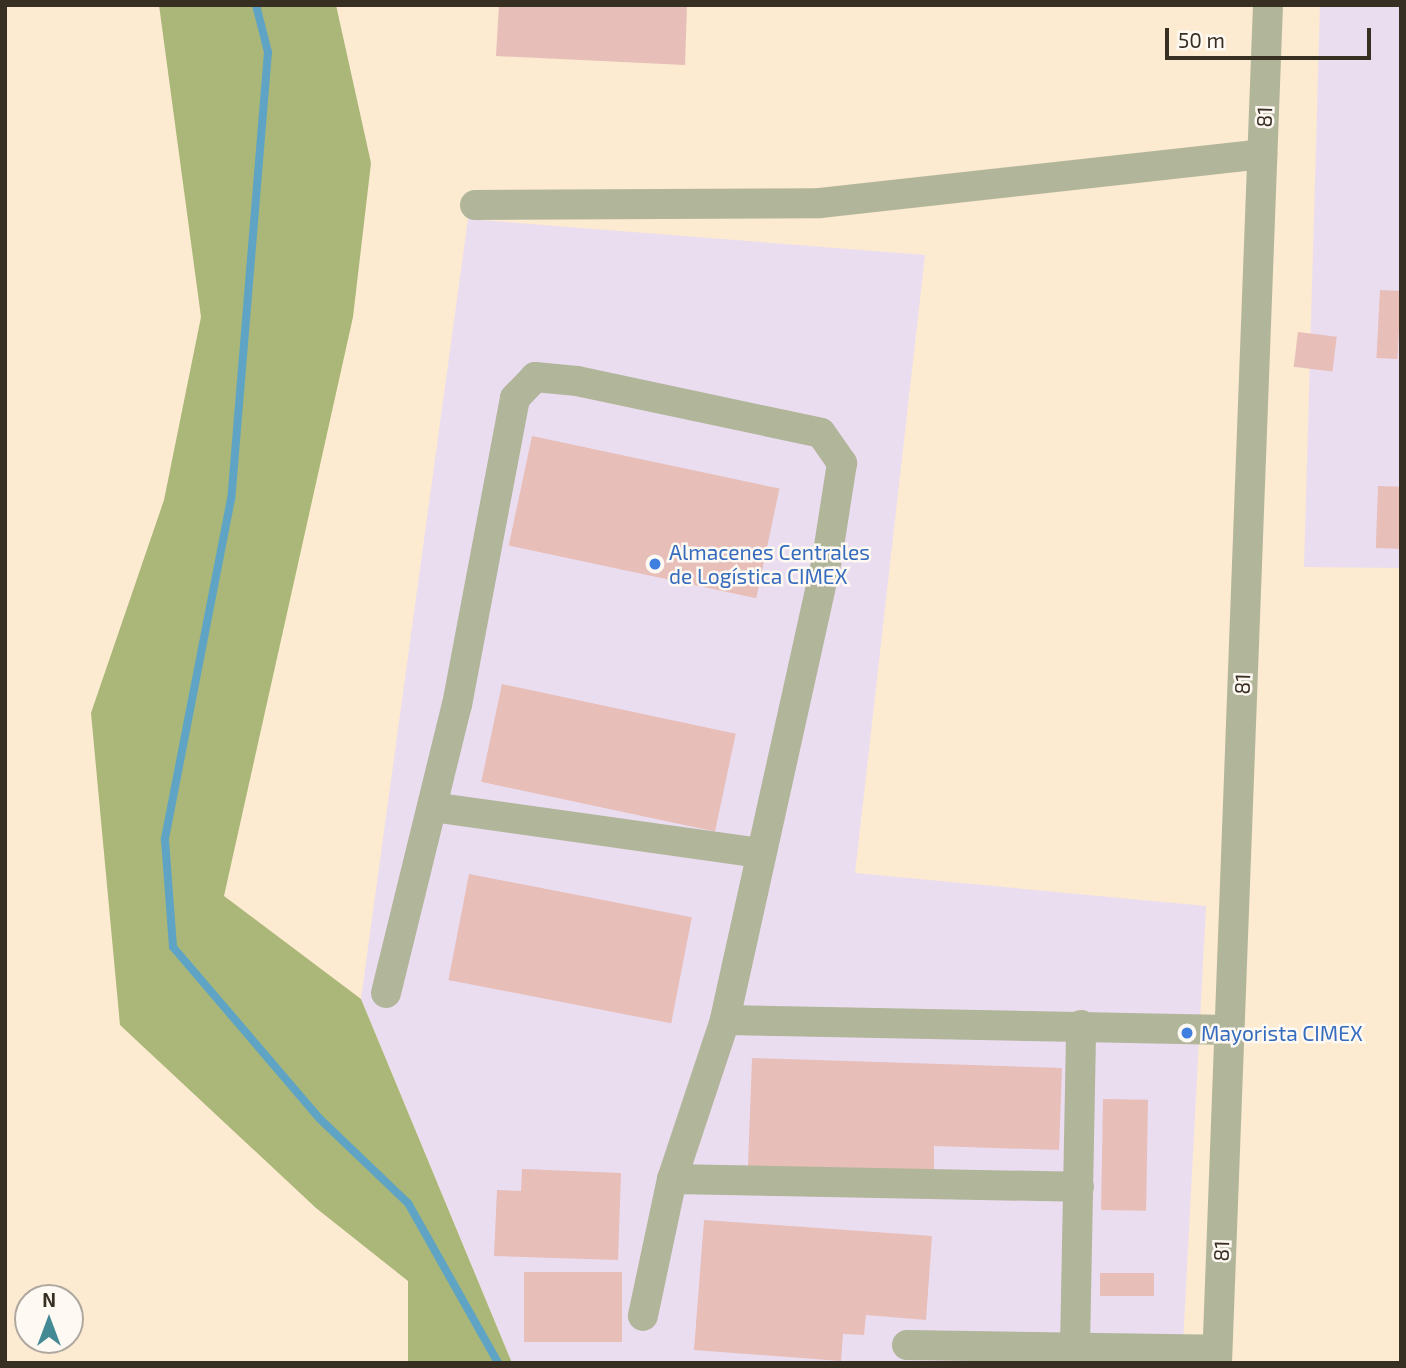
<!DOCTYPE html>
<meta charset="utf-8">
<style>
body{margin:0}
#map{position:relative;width:1406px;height:1368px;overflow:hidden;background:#fcead1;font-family:"Exo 2",sans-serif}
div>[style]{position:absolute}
.industrial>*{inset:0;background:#ebddf0}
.forest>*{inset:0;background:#aab779}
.stream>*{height:8px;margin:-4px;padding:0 4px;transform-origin:4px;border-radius:4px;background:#5fa4c4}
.building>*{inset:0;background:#e7beb8;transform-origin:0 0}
.minor>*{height:30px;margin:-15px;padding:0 15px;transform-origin:15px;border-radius:15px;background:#b1b59a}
.dots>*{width:19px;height:19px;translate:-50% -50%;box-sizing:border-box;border:4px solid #fef9f3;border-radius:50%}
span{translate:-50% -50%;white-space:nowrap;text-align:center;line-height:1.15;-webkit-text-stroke:5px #fef9f3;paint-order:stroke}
.street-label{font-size:21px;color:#382f23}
.shop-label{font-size:21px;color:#366cbe}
.left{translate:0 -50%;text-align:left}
.frame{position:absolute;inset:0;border:7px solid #382f23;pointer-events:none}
.north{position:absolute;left:14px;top:1284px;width:70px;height:70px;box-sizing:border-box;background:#fef9f3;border:2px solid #afa8a0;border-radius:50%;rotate:0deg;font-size:19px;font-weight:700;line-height:28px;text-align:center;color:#382f23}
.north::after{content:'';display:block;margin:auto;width:24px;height:32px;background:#448a95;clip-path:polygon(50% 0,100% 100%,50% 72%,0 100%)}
.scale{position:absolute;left:1165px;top:28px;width:206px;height:32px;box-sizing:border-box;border:4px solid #382f23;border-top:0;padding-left:9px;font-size:21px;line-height:24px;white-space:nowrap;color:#382f23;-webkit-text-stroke:5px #fef9f3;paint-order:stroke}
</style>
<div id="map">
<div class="industrial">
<i style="clip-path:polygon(1320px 5px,1401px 5px,1401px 568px,1304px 567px)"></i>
<i style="clip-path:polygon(468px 219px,925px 255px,855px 873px,1206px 906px,1182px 1363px,512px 1363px,361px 999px)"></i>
</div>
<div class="forest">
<i style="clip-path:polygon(159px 5px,336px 5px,371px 163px,353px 317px,224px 896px,361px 999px,512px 1363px,408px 1363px,408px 1281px,316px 1208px,120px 1025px,91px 713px,164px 500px,201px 317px)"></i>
</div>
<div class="stream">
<i style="left:256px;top:5px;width:49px;rotate:75.7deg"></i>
<i style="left:268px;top:52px;width:449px;rotate:94.7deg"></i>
<i style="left:231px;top:499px;width:347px;rotate:101deg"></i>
<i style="left:165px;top:840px;width:107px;rotate:85.7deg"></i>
<i style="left:173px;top:947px;width:226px;rotate:49.5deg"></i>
<i style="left:320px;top:1119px;width:122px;rotate:43.7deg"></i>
<i style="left:408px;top:1203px;width:184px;rotate:60.6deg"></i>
</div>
<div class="building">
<i style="clip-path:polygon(499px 5px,687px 5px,685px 65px,496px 56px)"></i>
<i style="left:1380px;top:290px;width:21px;height:68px;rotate:3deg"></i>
<i style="left:1298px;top:332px;width:39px;height:35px;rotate:7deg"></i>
<i style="left:532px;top:436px;width:253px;height:112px;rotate:12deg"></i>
<i style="left:1378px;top:486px;width:23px;height:62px;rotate:2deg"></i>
<i style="left:502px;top:684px;width:239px;height:100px;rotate:12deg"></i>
<i style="left:469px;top:874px;width:227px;height:108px;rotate:11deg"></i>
<i style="clip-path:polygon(752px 1058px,1062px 1068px,1059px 1150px,934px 1146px,934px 1172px,748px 1166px)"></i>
<i style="left:1103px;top:1099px;width:45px;height:111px;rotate:1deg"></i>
<i style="clip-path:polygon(522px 1169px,621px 1173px,618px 1260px,494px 1256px,497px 1190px,521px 1191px)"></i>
<i style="clip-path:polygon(704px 1220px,932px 1236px,926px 1320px,866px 1315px,864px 1335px,843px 1334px,841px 1361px,694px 1350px)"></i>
<i style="left:524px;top:1272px;width:98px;height:70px"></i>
<i style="left:1154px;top:1273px;width:23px;height:54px;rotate:90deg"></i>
</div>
<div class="minor">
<i style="left:475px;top:205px;width:345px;rotate:-0.3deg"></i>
<i style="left:820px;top:203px;width:445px;rotate:-6.3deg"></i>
<i style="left:432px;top:807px;width:332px;rotate:8deg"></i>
<i style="left:386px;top:993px;width:297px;rotate:-76.2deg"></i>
<i style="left:457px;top:705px;width:312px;rotate:-79.3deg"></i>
<i style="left:515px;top:398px;width:29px;rotate:-46deg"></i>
<i style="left:535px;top:377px;width:42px;rotate:5.4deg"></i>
<i style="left:577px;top:381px;width:249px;rotate:12deg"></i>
<i style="left:821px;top:433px;width:37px;rotate:55deg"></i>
<i style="left:842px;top:463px;width:97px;rotate:98.9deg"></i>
<i style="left:827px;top:559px;width:472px;rotate:102.5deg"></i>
<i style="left:725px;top:1020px;width:168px;rotate:108.4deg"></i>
<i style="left:672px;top:1179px;width:140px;rotate:102deg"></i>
<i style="left:725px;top:1020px;width:504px;rotate:1.14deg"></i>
<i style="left:672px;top:1179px;width:407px;rotate:1.1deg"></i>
<i style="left:907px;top:1345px;width:310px;rotate:0.9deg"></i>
<i style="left:1075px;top:1348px;width:323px;rotate:-88.9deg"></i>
<i style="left:1217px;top:1363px;width:1359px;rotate:-87.85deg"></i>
</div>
<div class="dots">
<i style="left:655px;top:564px;background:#3f7fe0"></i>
<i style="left:1187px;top:1033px;background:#3f7fe0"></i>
</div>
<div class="street-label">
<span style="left:1264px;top:117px;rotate:-88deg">81</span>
<span style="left:1242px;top:684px;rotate:-88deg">81</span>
<span style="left:1221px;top:1251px;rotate:-88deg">81</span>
</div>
<div class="shop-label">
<span class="left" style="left:669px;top:564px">Almacenes Centrales<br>de Logística CIMEX</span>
<span class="left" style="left:1201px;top:1033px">Mayorista CIMEX</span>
</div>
<div class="frame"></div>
<div class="north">N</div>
<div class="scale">50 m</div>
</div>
